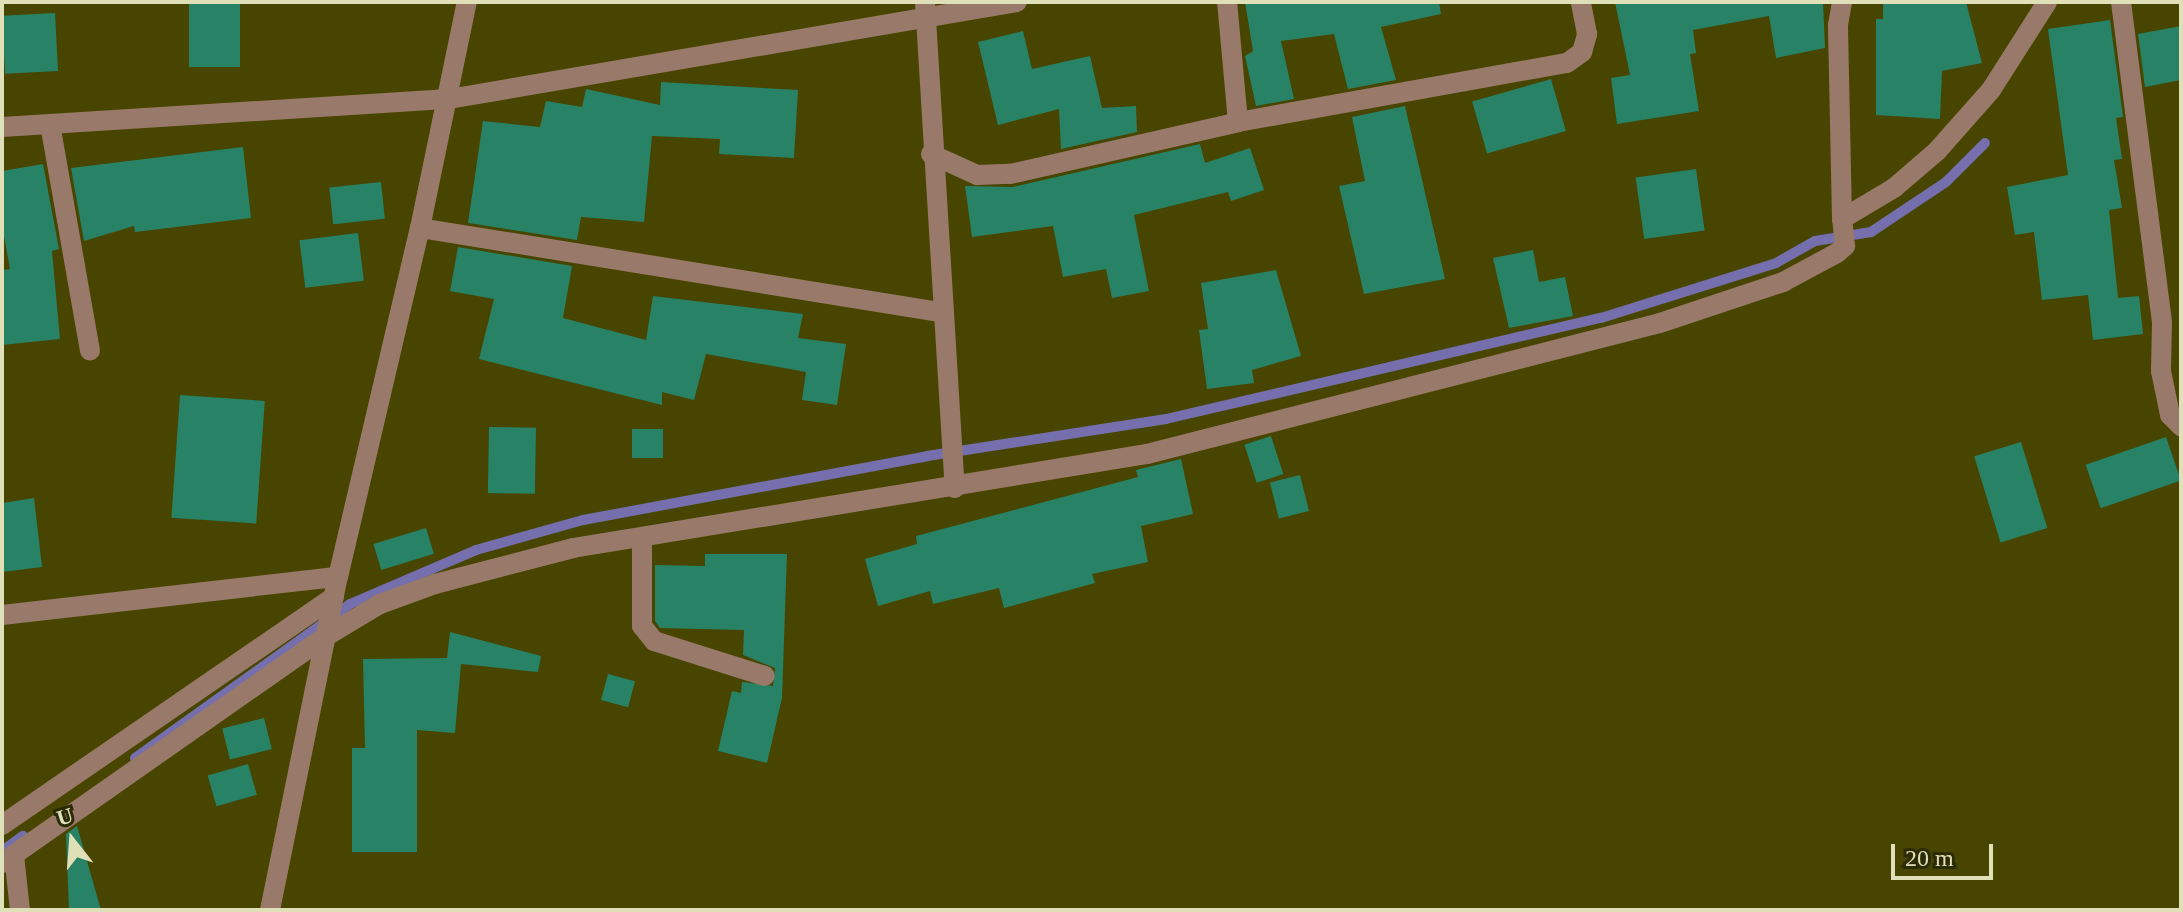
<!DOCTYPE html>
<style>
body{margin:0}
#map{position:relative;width:2183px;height:912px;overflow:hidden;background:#474500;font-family:Georgia,serif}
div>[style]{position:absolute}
.stream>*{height:10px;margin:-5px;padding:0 5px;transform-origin:5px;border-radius:5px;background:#756fad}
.building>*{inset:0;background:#288265;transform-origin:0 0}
.minor>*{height:20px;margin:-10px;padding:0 10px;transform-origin:10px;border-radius:10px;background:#997969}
span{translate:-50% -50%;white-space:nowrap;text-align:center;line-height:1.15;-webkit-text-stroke:8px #2c2b08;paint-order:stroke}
.frame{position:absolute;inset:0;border:4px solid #dfdfb8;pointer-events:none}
.north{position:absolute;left:32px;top:800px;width:80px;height:80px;-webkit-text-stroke:6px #2c2b08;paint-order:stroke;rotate:343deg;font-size:22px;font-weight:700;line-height:32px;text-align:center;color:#dfdfb8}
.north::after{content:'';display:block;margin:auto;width:28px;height:36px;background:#dfdfb8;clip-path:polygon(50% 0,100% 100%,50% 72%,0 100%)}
.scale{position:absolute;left:1891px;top:844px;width:102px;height:36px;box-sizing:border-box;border:4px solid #dfdfb8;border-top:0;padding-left:10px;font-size:24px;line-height:28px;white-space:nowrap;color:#dfdfb8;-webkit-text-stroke:6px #2c2b08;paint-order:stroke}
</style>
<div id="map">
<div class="stream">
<i style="left:135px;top:758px;width:264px;rotate:-35.6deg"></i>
<i style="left:350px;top:604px;width:137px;rotate:-23.2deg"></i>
<i style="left:476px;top:550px;width:111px;rotate:-15.7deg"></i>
<i style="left:583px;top:520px;width:350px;rotate:-10.5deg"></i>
<i style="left:927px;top:456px;width:242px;rotate:-8.8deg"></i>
<i style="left:1166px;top:419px;width:447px;rotate:-13.1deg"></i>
<i style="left:1601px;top:318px;width:183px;rotate:-17.4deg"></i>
<i style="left:1776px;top:263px;width:45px;rotate:-29.4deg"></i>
<i style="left:1815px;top:241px;width:57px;rotate:-9.1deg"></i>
<i style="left:1871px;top:232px;width:90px;rotate:-33.7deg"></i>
<i style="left:1946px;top:182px;width:55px;rotate:-45deg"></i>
<i style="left:2px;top:851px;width:26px;rotate:-36deg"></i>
</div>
<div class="building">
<i style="left:189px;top:2px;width:51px;height:65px"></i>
<i style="clip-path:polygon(1245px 2px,1439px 2px,1441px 14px,1381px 27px,1396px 80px,1348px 89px,1334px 34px,1281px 41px,1294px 99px,1256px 106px,1245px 56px,1253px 51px)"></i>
<i style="clip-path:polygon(1615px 2px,1823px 2px,1825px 48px,1776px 58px,1769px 16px,1693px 30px,1696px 53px,1690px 54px,1699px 111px,1617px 124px,1611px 78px,1630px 75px)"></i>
<i style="clip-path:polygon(1883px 2px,1966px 2px,1982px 63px,1942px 71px,1940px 119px,1876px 115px,1876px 19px,1883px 19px)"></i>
<i style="left:55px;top:13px;width:58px;height:53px;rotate:87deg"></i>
<i style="clip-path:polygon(2110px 20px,2123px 117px,2116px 118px,2122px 159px,2114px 160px,2122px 208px,2109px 210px,2118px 298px,2139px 296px,2143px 334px,2093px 340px,2088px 295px,2042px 300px,2034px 232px,2015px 235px,2007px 187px,2068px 175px,2048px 29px)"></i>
<i style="clip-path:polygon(2181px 26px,2181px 80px,2145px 87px,2138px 34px)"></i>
<i style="clip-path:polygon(1023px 31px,1032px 69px,1090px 56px,1102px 108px,1136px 106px,1137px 132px,1061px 149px,1059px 109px,998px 125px,978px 42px)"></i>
<i style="left:1551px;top:79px;width:54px;height:82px;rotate:74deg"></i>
<i style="clip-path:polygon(661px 82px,798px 90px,794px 158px,719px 154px,720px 139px,652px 136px,644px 222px,581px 217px,577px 240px,468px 223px,483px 121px,540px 127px,546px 101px,582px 107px,586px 89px,660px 105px)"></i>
<i style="clip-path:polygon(1405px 106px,1445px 279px,1364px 294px,1339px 186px,1365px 181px,1352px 117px)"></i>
<i style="clip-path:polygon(1200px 144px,1205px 163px,1250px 148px,1264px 190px,1231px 201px,1228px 192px,1134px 215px,1149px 291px,1112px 298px,1106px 269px,1063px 277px,1053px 226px,972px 237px,965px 186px,1013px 187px)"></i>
<i style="clip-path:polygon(243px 147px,251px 218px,135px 232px,134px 226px,84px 241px,71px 168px)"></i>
<i style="clip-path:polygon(43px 164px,59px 249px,52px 251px,60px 339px,2px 345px,2px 270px,10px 269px,2px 225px,2px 171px)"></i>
<i style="left:1696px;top:169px;width:62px;height:61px;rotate:82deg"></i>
<i style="left:381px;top:182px;width:37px;height:52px;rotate:84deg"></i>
<i style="left:358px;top:233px;width:48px;height:59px;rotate:83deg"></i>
<i style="clip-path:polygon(458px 247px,572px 266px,563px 318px,646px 340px,653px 296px,803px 314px,798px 338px,846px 344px,837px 405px,802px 400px,806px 372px,706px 354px,694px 400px,662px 392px,662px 405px,479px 359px,494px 299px,450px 291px)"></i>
<i style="clip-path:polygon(1533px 250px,1539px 282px,1565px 277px,1573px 316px,1509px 328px,1493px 258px)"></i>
<i style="clip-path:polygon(1276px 270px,1301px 356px,1252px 370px,1254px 383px,1207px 389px,1199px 330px,1208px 329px,1201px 283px)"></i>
<i style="left:180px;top:395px;width:85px;height:123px;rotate:4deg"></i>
<i style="left:489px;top:427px;width:47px;height:66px;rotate:1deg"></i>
<i style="left:632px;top:429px;width:31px;height:29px"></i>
<i style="left:1271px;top:436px;width:40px;height:28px;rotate:72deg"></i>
<i style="left:2166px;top:437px;width:46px;height:85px;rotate:71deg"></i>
<i style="left:2021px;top:442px;width:90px;height:49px;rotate:73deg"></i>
<i style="clip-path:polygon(1181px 459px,1193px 514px,1141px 526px,1148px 562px,1092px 574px,1095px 583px,1004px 608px,999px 588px,933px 604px,930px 591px,878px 606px,865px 559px,917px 544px,916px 536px,1138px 477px,1136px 470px)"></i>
<i style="left:1300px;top:475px;width:37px;height:31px;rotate:76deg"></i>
<i style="clip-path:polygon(34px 498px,42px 567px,2px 572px,2px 503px)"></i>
<i style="left:426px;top:528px;width:27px;height:55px;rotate:73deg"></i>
<i style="clip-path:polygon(705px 554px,787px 554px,782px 698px,767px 763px,718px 751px,732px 691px,741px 693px,742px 682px,773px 686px,775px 668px,743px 655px,744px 630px,660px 628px,655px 621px,655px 565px,705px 566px)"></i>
<i style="clip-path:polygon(450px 632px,541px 656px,538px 672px,461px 664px,455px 733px,417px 730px,417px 852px,352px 852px,352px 748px,365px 748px,363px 659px,447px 658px)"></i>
<i style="left:608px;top:674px;width:28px;height:27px;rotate:15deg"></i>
<i style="left:264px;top:718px;width:32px;height:43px;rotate:76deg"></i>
<i style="left:248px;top:764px;width:32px;height:42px;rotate:74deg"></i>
<i style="clip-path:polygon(77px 826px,101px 910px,69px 910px,66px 834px)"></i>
</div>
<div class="minor">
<i style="left:925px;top:2px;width:487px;rotate:86.5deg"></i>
<i style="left:2121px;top:2px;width:323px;rotate:82.7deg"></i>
<i style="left:2162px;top:322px;width:49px;rotate:91.2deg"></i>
<i style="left:2161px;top:371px;width:45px;rotate:78.4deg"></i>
<i style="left:2170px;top:415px;width:16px;rotate:45deg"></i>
<i style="left:1238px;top:122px;width:334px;rotate:-10.2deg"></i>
<i style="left:1567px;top:63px;width:19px;rotate:-36deg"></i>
<i style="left:1582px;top:52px;width:19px;rotate:-74deg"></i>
<i style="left:1587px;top:34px;width:33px;rotate:-101deg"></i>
<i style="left:50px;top:124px;width:230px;rotate:80deg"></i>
<i style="left:2px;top:127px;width:448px;rotate:-3.6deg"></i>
<i style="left:449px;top:99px;width:576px;rotate:-9.69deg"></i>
<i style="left:931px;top:154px;width:51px;rotate:24.5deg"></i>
<i style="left:977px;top:175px;width:33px;rotate:-2deg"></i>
<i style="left:1010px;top:174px;width:234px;rotate:-12.8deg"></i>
<i style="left:1238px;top:122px;width:121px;rotate:-95.2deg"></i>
<i style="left:1842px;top:219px;width:194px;rotate:-91.2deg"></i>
<i style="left:1838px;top:25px;width:23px;rotate:-80deg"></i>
<i style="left:420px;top:228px;width:527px;rotate:9.18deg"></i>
<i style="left:642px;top:538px;width:88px;rotate:90deg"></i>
<i style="left:642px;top:626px;width:19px;rotate:51deg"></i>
<i style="left:654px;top:641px;width:116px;rotate:17.5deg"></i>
<i style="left:2px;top:615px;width:338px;rotate:-6.5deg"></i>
<i style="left:2px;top:825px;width:403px;rotate:-34.5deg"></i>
<i style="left:14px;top:855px;width:55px;rotate:83.8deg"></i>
<i style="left:2px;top:863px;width:394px;rotate:-35deg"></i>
<i style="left:325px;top:637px;width:64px;rotate:-31deg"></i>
<i style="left:380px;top:604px;width:59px;rotate:-20deg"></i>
<i style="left:435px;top:584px;width:143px;rotate:-14.6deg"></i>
<i style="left:573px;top:548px;width:582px;rotate:-9.3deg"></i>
<i style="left:1147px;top:454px;width:529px;rotate:-14.32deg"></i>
<i style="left:1660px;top:323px;width:130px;rotate:-18.4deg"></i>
<i style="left:1783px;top:282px;width:61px;rotate:-28.2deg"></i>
<i style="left:1837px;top:253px;width:11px;rotate:-41deg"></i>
<i style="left:1845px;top:246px;width:27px;rotate:-96deg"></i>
<i style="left:1842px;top:219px;width:61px;rotate:-30.8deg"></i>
<i style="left:1894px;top:188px;width:57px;rotate:-40.7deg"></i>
<i style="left:1937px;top:151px;width:81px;rotate:-48.5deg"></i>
<i style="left:1991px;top:90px;width:104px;rotate:-57.5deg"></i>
<i style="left:270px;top:910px;width:340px;rotate:-78.5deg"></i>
<i style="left:338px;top:577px;width:359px;rotate:-76.8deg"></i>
<i style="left:420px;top:228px;width:231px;rotate:-78.3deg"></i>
</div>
<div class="frame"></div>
<div class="north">U</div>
<div class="scale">20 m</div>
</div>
